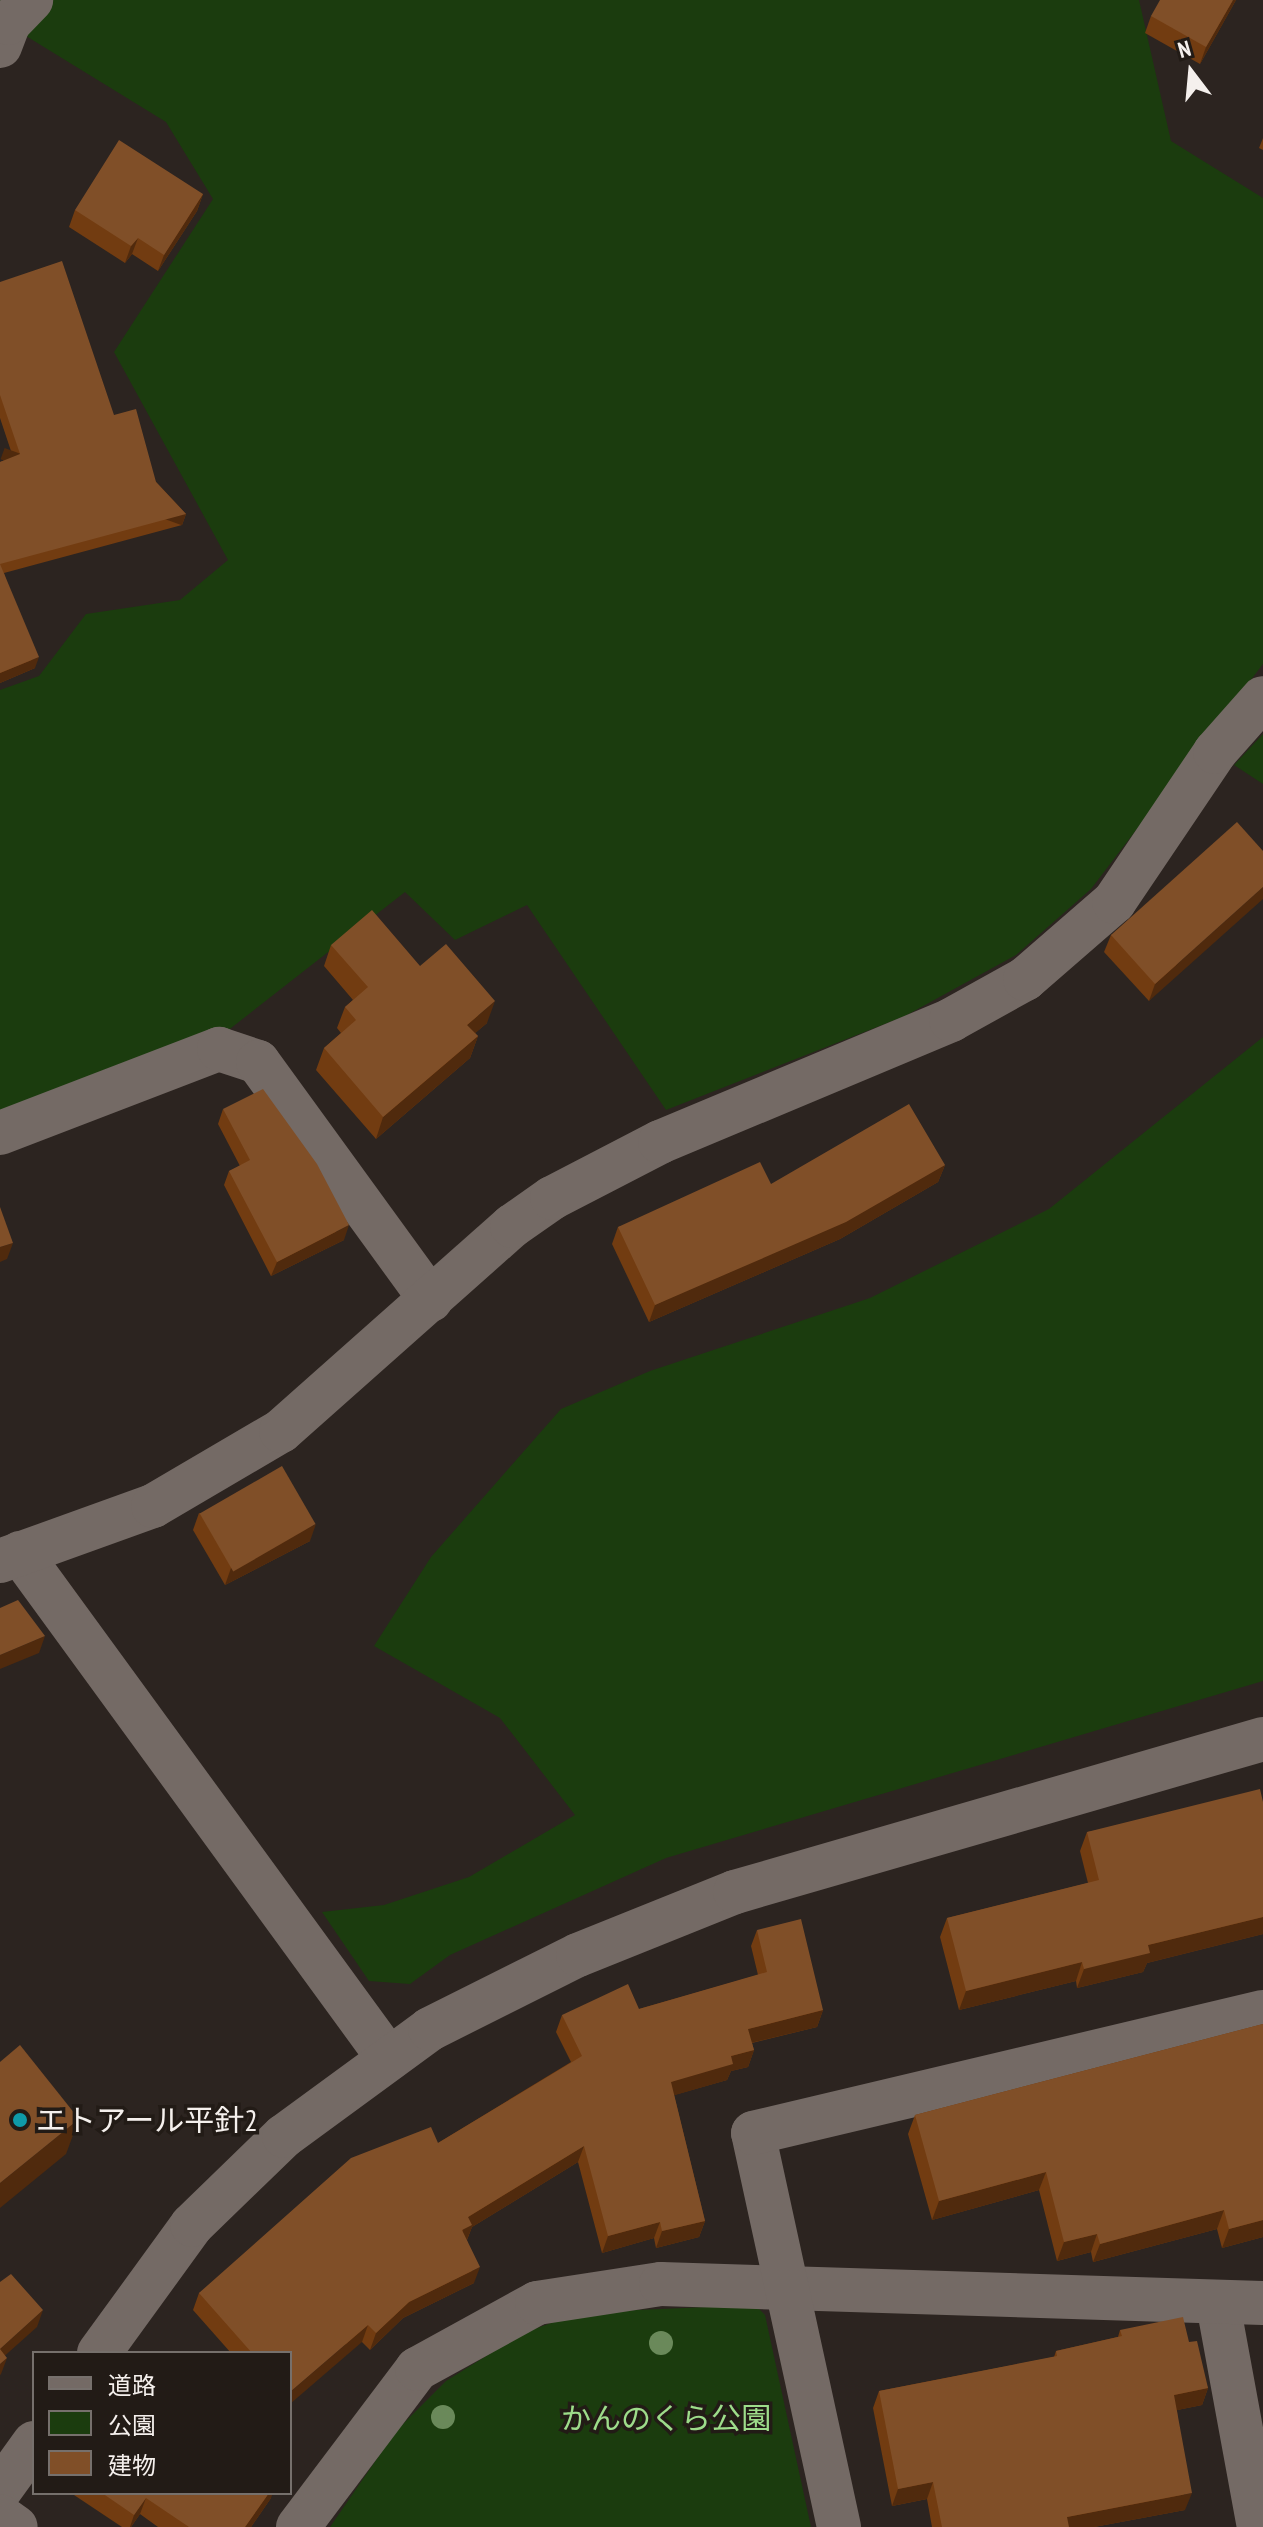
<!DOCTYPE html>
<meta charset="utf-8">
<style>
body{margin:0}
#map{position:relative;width:1263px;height:2527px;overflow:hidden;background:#2c2420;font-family:"PT Sans Narrow","Noto Sans JP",sans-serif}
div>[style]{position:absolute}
.green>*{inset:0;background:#1b3c0e}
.minor>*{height:44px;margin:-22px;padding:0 22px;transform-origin:22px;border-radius:22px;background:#746a65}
.trees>*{width:24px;height:24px;margin:-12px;border-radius:50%;background:#6a895a}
.wall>*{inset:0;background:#723c11}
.shaded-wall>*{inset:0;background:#502a0d;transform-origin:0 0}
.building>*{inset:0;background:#804f28;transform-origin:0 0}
.dots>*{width:22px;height:22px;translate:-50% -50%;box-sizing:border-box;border:4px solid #221b16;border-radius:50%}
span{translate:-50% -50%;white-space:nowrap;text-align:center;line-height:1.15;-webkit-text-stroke:7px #221b16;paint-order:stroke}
.poi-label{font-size:30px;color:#f5f0ed}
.left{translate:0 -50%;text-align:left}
.park-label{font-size:30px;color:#9ddc8a}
.legend{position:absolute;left:32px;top:2351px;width:260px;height:144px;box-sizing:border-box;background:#221b16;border:2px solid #76706c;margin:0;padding:10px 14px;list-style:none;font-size:24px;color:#f5f0ed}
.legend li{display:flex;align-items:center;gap:16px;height:40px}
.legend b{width:40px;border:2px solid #76706c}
.north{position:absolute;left:1151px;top:32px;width:80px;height:80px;-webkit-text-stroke:6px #221b16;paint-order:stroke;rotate:344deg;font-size:22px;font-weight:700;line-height:32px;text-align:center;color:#f5f0ed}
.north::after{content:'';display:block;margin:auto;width:28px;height:36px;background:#f5f0ed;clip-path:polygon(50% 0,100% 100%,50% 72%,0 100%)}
</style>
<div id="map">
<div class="green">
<i style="clip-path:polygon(0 0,1139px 0,1171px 141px,1263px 198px,1263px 664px,1091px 889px,1016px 955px,905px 1016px,666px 1110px,527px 905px,455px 940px,405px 892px,226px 1032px,0 1118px,0 690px,39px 676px,86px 614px,180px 600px,228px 560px,114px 352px,213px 199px,166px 122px,0 20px)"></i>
<i style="clip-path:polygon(1263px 734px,1263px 784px,1234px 765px)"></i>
<i style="clip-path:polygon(1263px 1037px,1263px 1681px,666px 1858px,450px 1955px,410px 1984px,369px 1981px,322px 1912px,384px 1905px,469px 1877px,575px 1815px,500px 1718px,374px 1646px,431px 1557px,561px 1409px,650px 1371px,870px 1298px,1049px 1209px)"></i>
<i style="clip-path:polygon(755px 2305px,765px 2315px,811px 2527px,330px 2527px,396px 2431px,446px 2381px,525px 2332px,569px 2317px,614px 2311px)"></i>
</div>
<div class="minor">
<i style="left:0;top:46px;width:25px;rotate:-69deg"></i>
<i style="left:9px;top:23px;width:32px;rotate:-46deg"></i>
<i style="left:0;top:1133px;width:235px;rotate:-21deg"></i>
<i style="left:219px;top:1049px;width:41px;rotate:18.4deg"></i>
<i style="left:258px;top:1062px;width:294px;rotate:54deg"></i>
<i style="left:20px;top:1553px;width:626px;rotate:53.9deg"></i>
<i style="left:0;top:1561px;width:163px;rotate:-19.8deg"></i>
<i style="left:153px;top:1506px;width:148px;rotate:-30.4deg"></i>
<i style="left:281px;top:1431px;width:309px;rotate:-41.6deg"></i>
<i style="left:512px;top:1226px;width:49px;rotate:-35deg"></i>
<i style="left:552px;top:1198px;width:122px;rotate:-27.4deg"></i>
<i style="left:660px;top:1142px;width:316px;rotate:-22.7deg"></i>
<i style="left:951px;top:1020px;width:85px;rotate:-29deg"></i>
<i style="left:1025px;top:979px;width:118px;rotate:-40.9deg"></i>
<i style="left:1114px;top:902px;width:181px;rotate:-56deg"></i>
<i style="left:1215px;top:752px;width:72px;rotate:-48.4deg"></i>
<i style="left:1218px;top:2304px;width:227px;rotate:79.6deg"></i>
<i style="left:99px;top:2353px;width:158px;rotate:-54deg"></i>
<i style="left:192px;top:2225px;width:128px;rotate:-44.1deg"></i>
<i style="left:284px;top:2136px;width:181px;rotate:-36.2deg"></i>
<i style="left:430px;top:2029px;width:165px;rotate:-26.6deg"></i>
<i style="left:578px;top:1955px;width:169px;rotate:-21.9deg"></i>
<i style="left:735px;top:1892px;width:550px;rotate:-16.16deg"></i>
<i style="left:0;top:2490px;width:58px;rotate:-54.1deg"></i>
<i style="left:0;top:2516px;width:19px;rotate:35deg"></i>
<i style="left:298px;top:2527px;width:198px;rotate:-53deg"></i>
<i style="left:417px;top:2369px;width:137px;rotate:-28.8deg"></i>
<i style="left:537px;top:2303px;width:125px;rotate:-8.7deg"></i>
<i style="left:661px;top:2284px;width:602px;rotate:1.81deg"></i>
<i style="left:839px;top:2527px;width:403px;rotate:-102.3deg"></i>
<i style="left:753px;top:2133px;width:524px;rotate:-13.35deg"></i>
</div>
<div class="trees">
<i style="left:661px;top:2343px"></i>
<i style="left:443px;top:2417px"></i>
</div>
<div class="wall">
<i style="clip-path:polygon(1236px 0,1200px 64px,1145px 33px,1151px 16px)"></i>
<i style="clip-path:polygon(1263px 138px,1263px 150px,1259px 148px)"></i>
<i style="clip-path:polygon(203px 194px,197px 211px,158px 271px,132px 254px,125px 263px,69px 227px,75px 210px)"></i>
<i style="clip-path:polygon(0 282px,156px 482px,186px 514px,182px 525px,4px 573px,35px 668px,0 683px,0 462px,13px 457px,0 418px)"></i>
<i style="clip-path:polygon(1263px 851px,1149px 1001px,1104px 952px,1111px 935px)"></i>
<i style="clip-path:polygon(331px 945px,420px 966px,487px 1023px,475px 1033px,478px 1036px,470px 1058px,376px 1139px,316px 1070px,324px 1048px,341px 1033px,337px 1028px,345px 1007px,353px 1000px,324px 966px)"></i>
<i style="clip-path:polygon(223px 1109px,344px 1240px,271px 1276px,224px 1185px,229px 1171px,240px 1166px,218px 1124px)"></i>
<i style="clip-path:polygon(945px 1165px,938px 1182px,840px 1239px,649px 1322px,612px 1244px,618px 1227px,771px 1184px)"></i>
<i style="clip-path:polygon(199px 1513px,310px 1541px,225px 1585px,193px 1530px)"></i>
<i style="clip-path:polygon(1263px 1802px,1263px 1934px,1147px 1963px,1143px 1972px,1077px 1988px,1076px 1981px,959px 2010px,940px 1937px,947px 1918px,1088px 1883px,1080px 1851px,1087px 1832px)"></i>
<i style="clip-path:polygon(757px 1930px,823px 2010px,817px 2027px,752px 2043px,754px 2050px,748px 2067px,731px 2071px,727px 2080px,674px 2095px,705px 2221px,699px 2237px,656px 2248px,654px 2238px,602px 2253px,578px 2162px,472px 2227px,467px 2240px,474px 2283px,403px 2318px,370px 2350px,362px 2342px,290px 2353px,231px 2353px,193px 2310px,199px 2293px,438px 2143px,571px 2062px,556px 2032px,562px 2015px,639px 2009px,758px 1975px,751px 1946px)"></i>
<i style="clip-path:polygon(1263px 2024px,1263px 2237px,1222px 2248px,1217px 2229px,1093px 2262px,1091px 2252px,1057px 2261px,1039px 2190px,932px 2220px,908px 2134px,915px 2115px)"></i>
<i style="clip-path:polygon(1120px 2330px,1189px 2342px,1208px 2388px,1202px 2405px,1177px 2410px,1185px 2510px,1094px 2527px,932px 2527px,927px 2499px,892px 2506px,873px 2408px,879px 2391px,1054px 2357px,1056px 2351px,1118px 2337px)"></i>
<i style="clip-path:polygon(71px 2493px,269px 2493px,271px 2498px,251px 2527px,158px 2527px,140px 2514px,131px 2527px,122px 2527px)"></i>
</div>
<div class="shaded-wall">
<i style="clip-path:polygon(1233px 0,1236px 0,1200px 64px,1206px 47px)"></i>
<i style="clip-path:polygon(203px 194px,197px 211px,158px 271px,164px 255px)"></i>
<i style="clip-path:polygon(138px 238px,132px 254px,125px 263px,131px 246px)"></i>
<i style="left:186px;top:514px;width:12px;height:193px;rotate:110deg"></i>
<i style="clip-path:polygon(39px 657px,35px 668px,0 683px,0 673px)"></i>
<i style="clip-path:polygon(1263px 887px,1263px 899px,1149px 1001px,1155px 984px)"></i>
<i style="clip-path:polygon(495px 1001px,487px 1023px,459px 1047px,467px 1025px)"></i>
<i style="clip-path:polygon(478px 1036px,470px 1058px,376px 1139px,383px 1117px)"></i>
<i style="clip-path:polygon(945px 1165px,938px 1182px,840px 1239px,649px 1322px,655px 1305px)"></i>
<i style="clip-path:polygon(349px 1225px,344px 1240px,271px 1276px,277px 1262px)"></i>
<i style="clip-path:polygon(13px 1243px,7px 1259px,0 1262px,0 1247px)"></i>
<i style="clip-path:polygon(316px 1524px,310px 1541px,225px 1585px,231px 1568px)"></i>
<i style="clip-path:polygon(45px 1636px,39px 1653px,0 1669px,0 1655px)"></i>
<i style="clip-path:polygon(1263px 1917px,1263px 1934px,1147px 1963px,1143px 1972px,1077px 1988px,1084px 1969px,1148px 1945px)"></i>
<i style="clip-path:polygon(1082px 1962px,1076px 1981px,959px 2010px,966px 1991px)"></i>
<i style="clip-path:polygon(823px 2010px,817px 2027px,742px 2045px,748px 2029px)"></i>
<i style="clip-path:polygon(754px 2050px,748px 2067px,731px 2071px,727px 2080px,665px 2098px,671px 2082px,731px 2056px)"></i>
<i style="clip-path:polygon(79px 2119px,66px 2154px,0 2208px,0 2183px)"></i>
<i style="clip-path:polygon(584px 2146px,578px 2162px,472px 2227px,466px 2242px,456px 2247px,468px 2217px)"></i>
<i style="clip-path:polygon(1046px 2172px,1039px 2190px,932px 2220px,939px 2201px)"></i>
<i style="clip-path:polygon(1224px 2210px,1217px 2229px,1093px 2262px,1100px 2244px)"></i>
<i style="clip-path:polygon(1263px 2220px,1263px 2237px,1222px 2248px,1229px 2229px)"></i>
<i style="clip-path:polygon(705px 2221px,699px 2237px,656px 2248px,662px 2231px)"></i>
<i style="clip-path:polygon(660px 2222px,654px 2238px,602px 2253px,608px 2236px)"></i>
<i style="clip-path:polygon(1097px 2234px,1091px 2252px,1057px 2261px,1064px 2242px)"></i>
<i style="clip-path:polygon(480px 2267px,474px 2283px,403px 2318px,370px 2350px,376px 2333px,409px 2302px)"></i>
<i style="clip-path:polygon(43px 2310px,37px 2327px,0 2360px,0 2349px)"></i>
<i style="clip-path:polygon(368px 2325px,362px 2342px,290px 2404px,290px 2392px)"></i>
<i style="clip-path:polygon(7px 2358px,1px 2374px,0 2375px,0 2364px)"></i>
<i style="clip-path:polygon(1208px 2388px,1202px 2405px,1168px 2412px,1174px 2395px)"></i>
<i style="clip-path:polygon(933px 2482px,927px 2499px,892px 2506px,898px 2489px)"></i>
<i style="clip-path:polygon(269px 2493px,273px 2493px,271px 2498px,251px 2527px,245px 2527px)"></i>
<i style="clip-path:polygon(1192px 2493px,1185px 2510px,1094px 2527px,1063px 2527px,1067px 2517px)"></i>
<i style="clip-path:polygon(146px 2498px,140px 2514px,131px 2527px,130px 2527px,134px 2515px)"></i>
</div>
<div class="building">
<i style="clip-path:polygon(1160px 0,1233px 0,1206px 47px,1151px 16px)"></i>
<i style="clip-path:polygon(119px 140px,203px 194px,164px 255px,138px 238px,131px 246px,75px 210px)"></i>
<i style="clip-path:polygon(62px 261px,114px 415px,136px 409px,156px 482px,186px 514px,0 564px,0 462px,20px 454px,0 395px,0 282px)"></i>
<i style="clip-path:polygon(0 564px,39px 657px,0 673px)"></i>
<i style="clip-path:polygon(1237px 822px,1263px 851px,1263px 887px,1155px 984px,1111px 935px)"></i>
<i style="clip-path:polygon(372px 910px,420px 966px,446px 944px,495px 1001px,467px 1025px,478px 1036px,383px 1117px,324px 1048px,356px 1020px,345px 1007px,368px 987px,331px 945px)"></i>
<i style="clip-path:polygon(263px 1089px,317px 1164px,349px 1225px,277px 1262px,229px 1171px,250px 1160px,223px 1109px)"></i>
<i style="clip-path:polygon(909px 1104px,945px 1165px,846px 1222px,655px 1305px,618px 1227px,760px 1162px,771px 1184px)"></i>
<i style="clip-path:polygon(0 1207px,13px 1243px,0 1247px)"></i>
<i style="left:282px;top:1466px;width:67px;height:95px;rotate:60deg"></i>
<i style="clip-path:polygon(18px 1600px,45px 1636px,0 1655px,0 1608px)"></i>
<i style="clip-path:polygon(1260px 1789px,1263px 1802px,1263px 1917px,1148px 1945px,1150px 1953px,1084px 1969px,1082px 1962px,966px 1991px,947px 1918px,1099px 1880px,1087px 1832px)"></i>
<i style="clip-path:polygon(801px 1919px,823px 2010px,748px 2029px,754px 2050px,731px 2056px,733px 2064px,671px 2082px,705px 2221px,662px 2231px,660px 2222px,608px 2236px,584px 2146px,468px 2217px,472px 2225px,462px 2230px,480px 2267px,409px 2302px,376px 2333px,368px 2325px,290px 2392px,290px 2353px,252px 2353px,199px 2293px,351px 2158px,431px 2127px,438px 2143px,582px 2056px,562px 2015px,628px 1984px,639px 2009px,767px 1972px,757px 1930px)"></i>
<i style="clip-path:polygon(1263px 2024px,1263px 2220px,1229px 2229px,1224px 2210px,1100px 2244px,1097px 2234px,1064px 2242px,1046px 2172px,939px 2201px,915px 2115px)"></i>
<i style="clip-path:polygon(20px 2045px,79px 2119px,0 2183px,0 2062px)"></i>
<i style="clip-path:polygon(11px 2274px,43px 2310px,0 2349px,7px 2358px,0 2364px,0 2282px)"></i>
<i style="clip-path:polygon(1183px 2317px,1189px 2342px,1197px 2341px,1208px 2388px,1174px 2395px,1192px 2493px,1067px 2517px,1069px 2527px,942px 2527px,933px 2482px,898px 2489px,879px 2391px,1057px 2356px,1056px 2351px,1122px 2336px,1120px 2330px)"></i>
<i style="clip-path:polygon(102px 2493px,269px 2493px,245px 2527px,189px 2527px,146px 2498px,134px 2515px)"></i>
</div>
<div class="dots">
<i style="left:20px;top:2120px;background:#0f9aa8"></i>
</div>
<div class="poi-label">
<span class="left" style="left:36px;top:2120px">エトアール平針2</span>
</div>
<div class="park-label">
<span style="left:666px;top:2418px">かんのくら公園</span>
</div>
<ul class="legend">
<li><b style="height:10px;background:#746a65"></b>道路</li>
<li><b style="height:22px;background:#1b3c0e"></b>公園</li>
<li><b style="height:22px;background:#804f28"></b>建物</li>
</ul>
<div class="north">N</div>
</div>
